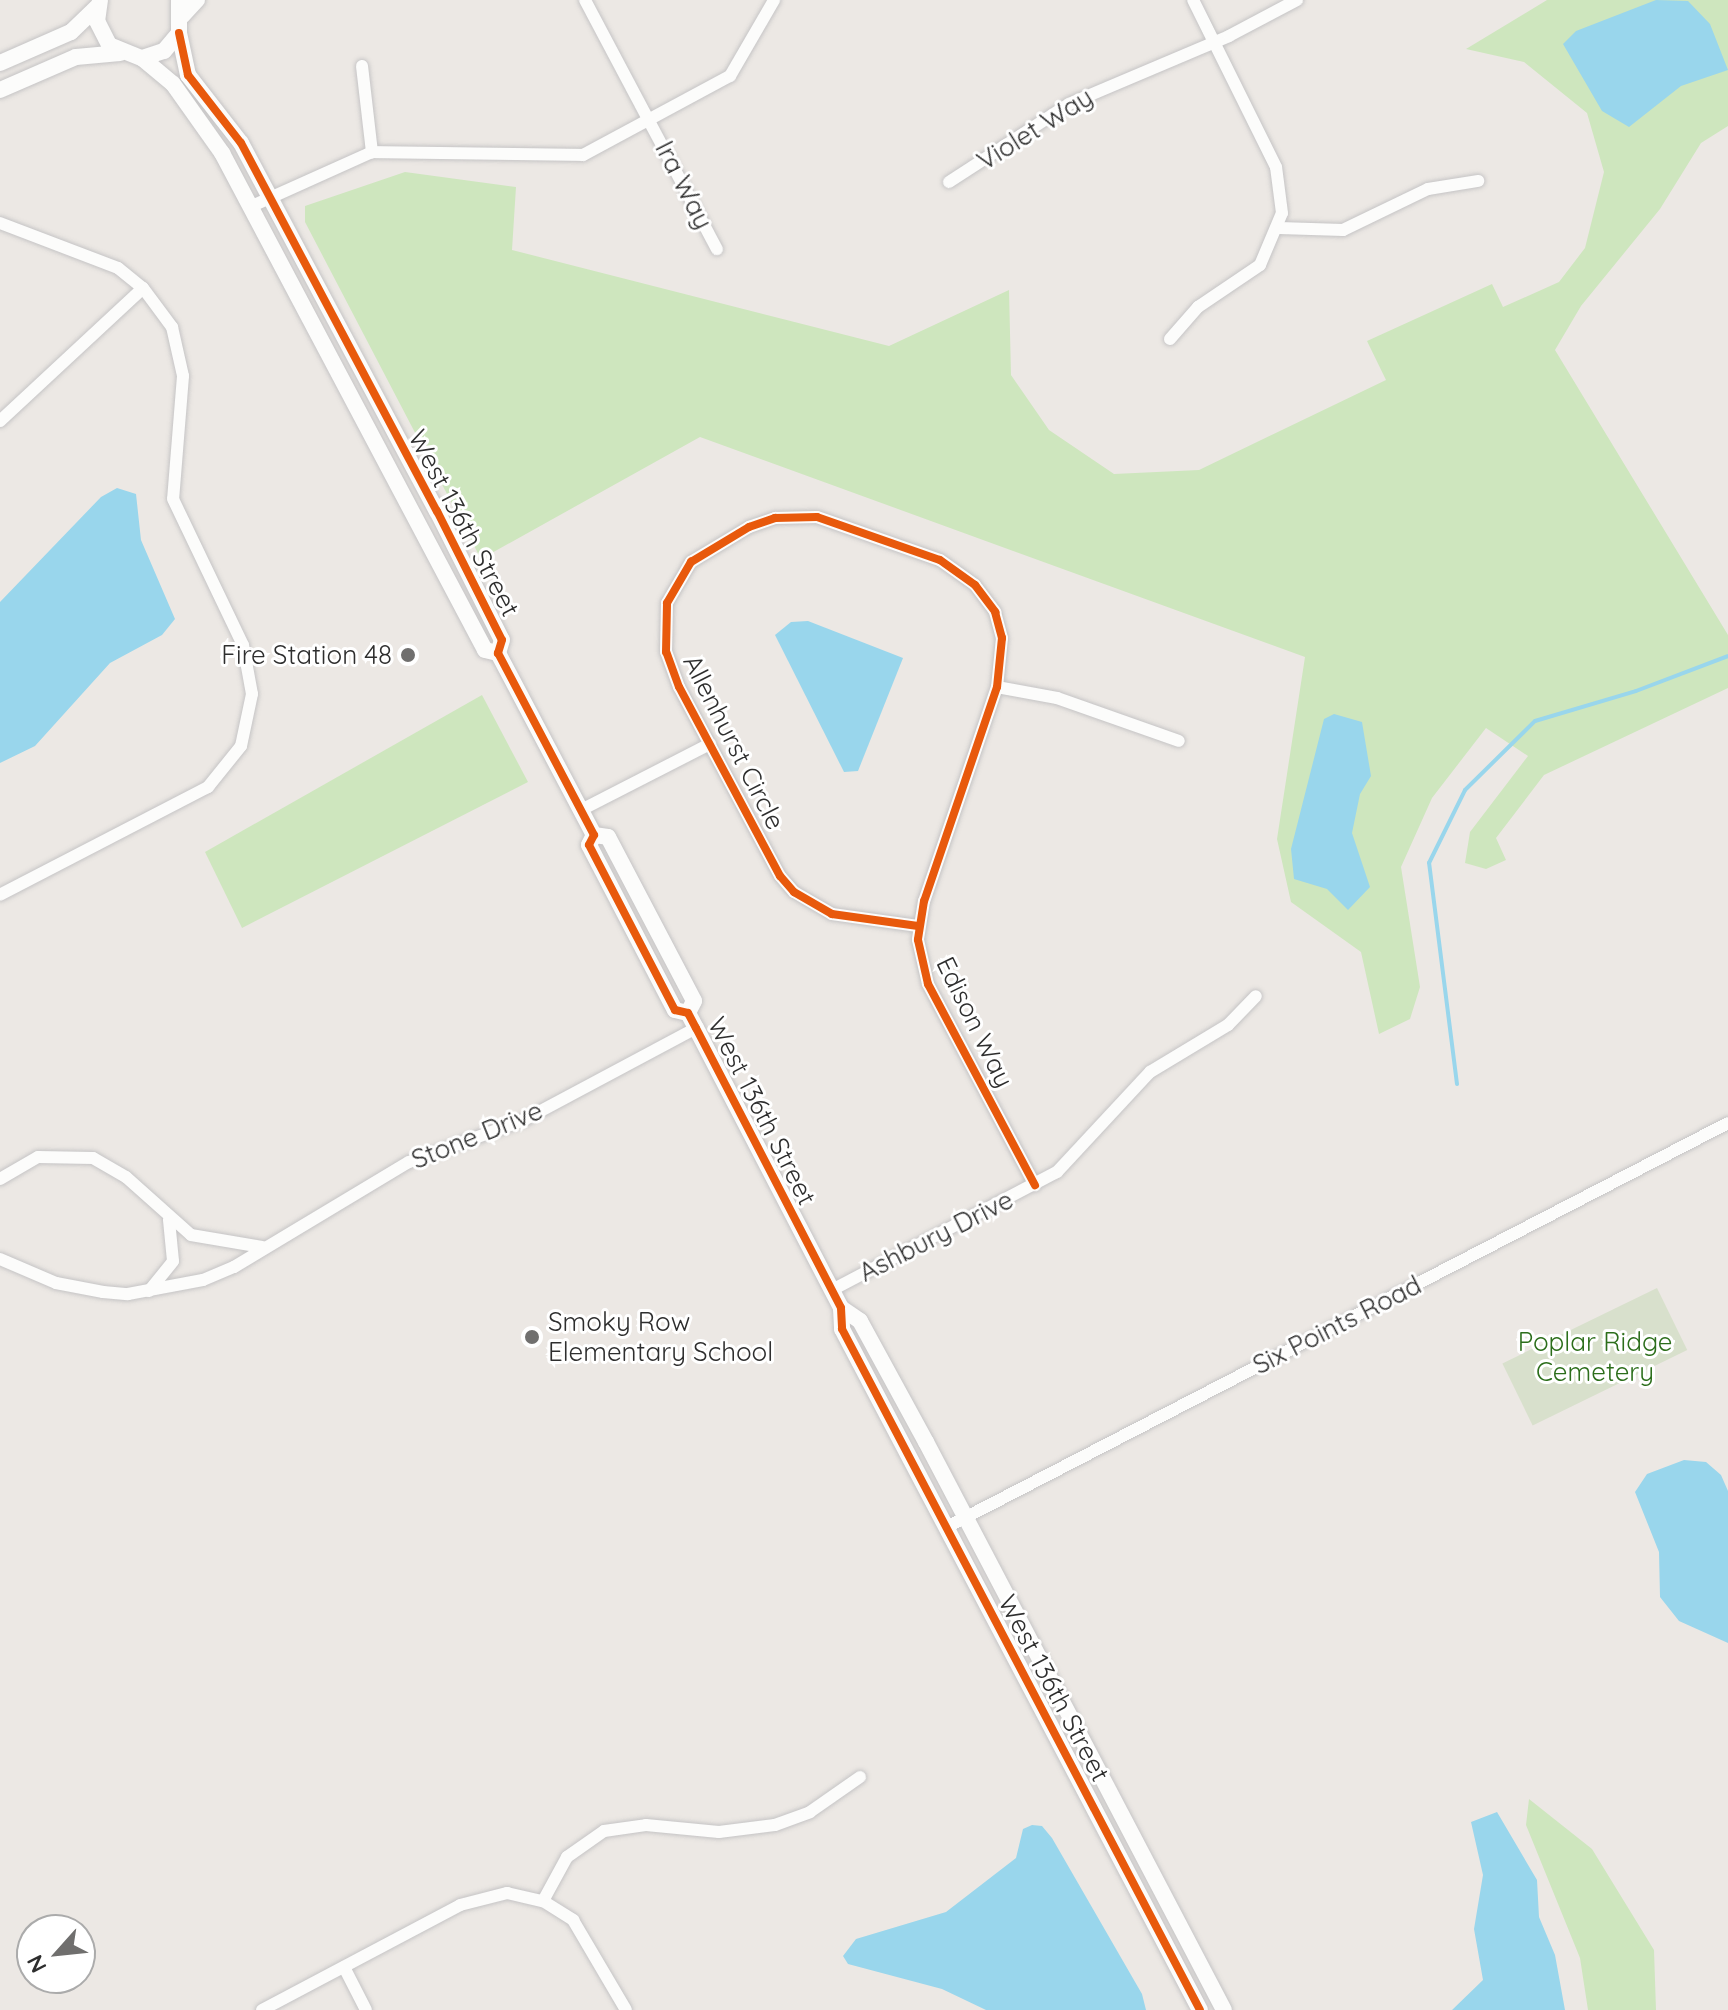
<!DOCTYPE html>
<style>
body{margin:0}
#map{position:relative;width:1728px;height:2010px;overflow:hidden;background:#ece8e4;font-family:Quicksand,sans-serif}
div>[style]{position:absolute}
.green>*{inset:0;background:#cee6be}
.cemetery>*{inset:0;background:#d8e0cc;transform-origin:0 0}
.water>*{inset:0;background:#99d6ec}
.stream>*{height:4px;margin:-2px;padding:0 2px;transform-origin:2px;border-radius:2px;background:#99d6ec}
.roads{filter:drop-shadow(0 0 2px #c5c4c5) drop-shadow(0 0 2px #c5c4c5)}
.minor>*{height:12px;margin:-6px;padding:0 6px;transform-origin:6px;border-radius:6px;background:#fcfcfb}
.tertiary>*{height:16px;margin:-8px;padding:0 8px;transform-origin:8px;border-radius:8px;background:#fcfcfb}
.cycleway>*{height:8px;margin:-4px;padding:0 4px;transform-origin:4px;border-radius:4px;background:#e8590c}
.dots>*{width:22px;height:22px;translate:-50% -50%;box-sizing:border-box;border:4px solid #fff;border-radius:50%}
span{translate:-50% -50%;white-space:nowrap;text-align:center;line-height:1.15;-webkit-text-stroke:6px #fff;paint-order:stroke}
.street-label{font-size:26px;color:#2e2e2e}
.poi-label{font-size:26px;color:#2e2e2e}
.right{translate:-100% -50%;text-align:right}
.left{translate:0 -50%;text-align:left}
.park-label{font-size:26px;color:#2c6e1b}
.north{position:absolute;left:16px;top:1914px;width:80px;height:80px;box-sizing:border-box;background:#fff;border:2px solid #ababab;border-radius:50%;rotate:243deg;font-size:22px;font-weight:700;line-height:32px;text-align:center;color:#2e2e2e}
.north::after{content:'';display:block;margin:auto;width:28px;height:36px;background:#706f6e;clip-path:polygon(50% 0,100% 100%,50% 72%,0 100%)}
</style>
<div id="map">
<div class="green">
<i style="clip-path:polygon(1547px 0,1728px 0,1728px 126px,1701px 143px,1660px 209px,1581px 306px,1555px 350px,1728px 635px,1728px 688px,1544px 775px,1496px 838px,1506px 860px,1486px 869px,1465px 863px,1470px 832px,1528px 756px,1486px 728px,1432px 798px,1401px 867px,1420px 987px,1410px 1019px,1379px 1034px,1361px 952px,1291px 902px,1277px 839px,1305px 657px,700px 437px,481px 559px,305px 222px,305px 206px,405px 172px,516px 187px,512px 250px,889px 346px,1009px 290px,1011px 375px,1049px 430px,1114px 474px,1199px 470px,1386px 380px,1367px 341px,1492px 284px,1503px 307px,1559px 282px,1585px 248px,1604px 172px,1587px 113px,1524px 62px,1466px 49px)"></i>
<i style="clip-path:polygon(482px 695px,528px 782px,242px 928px,205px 852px)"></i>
<i style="clip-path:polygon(1529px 1799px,1592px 1849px,1654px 1950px,1656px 2010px,1588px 2010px,1580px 1958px,1526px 1825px)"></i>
</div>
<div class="cemetery">
<i style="left:1657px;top:1288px;width:69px;height:172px;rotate:64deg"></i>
</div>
<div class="water">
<i style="clip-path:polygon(1656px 0,1688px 1px,1710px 24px,1728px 70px,1681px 86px,1629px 127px,1602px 111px,1563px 44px,1576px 31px)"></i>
<i style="clip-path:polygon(117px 488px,136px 494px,141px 540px,175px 619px,162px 635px,110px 663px,35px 746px,0 763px,0 602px,101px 497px)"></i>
<i style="clip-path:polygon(808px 621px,903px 658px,858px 771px,844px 772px,775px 635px,791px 622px)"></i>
<i style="clip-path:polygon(1334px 714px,1362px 722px,1371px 776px,1360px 794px,1352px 833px,1370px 887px,1348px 910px,1327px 889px,1294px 879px,1291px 849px,1324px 719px)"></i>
<i style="clip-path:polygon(1684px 1460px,1706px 1462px,1721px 1475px,1728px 1491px,1728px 1643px,1679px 1621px,1660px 1597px,1659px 1552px,1635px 1492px,1647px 1474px)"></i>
<i style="clip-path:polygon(1497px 1812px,1537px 1880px,1539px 1917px,1555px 1955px,1565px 2010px,1452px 2010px,1483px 1980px,1474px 1929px,1483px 1875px,1471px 1822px)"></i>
<i style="clip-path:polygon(1032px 1825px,1042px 1826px,1052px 1838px,1142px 1994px,1146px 2010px,986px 2010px,942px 1989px,848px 1964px,843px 1956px,856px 1939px,946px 1912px,1016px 1858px,1023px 1829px)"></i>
</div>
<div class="stream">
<i style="left:1457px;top:1084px;width:223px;rotate:-97.2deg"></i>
<i style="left:1429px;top:863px;width:81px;rotate:-63.7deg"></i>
<i style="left:1465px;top:790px;width:98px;rotate:-44.6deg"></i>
<i style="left:1535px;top:721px;width:105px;rotate:-16.5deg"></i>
<i style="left:1636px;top:691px;width:98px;rotate:-20.8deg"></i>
</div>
<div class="roads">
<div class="minor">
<i style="left:585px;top:0;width:282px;rotate:62.1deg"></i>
<i style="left:362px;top:66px;width:87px;rotate:83.4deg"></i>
<i style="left:949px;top:182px;width:143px;rotate:-33deg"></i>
<i style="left:1069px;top:104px;width:174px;rotate:-23deg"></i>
<i style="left:1229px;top:36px;width:77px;rotate:-27.9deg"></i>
<i style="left:252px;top:206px;width:132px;rotate:-24.2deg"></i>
<i style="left:372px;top:152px;width:211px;rotate:0.8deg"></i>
<i style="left:583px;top:155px;width:167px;rotate:-28.3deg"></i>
<i style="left:730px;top:76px;width:88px;rotate:-59.9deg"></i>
<i style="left:0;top:223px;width:126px;rotate:20.9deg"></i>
<i style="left:118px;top:268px;width:32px;rotate:39deg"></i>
<i style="left:143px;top:288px;width:49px;rotate:53.4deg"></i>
<i style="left:172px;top:327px;width:50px;rotate:77.3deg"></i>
<i style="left:183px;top:376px;width:123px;rotate:94.6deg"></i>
<i style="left:173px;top:499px;width:162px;rotate:64.4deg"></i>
<i style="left:243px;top:645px;width:50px;rotate:79.6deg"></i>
<i style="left:252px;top:694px;width:53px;rotate:101.9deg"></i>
<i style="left:241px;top:746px;width:53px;rotate:128.8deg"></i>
<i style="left:208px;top:787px;width:234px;rotate:152.6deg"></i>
<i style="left:1279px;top:228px;width:64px;rotate:1.8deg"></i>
<i style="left:1343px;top:230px;width:94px;rotate:-25.8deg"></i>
<i style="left:1428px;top:189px;width:51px;rotate:-9.1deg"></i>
<i style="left:1170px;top:339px;width:43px;rotate:-48.8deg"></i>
<i style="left:1198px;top:307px;width:75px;rotate:-34.1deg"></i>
<i style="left:1260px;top:265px;width:56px;rotate:-67.1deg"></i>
<i style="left:1282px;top:213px;width:46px;rotate:-97.4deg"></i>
<i style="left:1276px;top:167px;width:186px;rotate:-116.4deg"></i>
<i style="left:0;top:421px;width:195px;rotate:-42.9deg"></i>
<i style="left:997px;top:687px;width:61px;rotate:10.4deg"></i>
<i style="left:1057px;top:698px;width:129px;rotate:19.4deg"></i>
<i style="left:581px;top:810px;width:145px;rotate:-27.1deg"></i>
<i style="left:918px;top:926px;width:87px;rotate:-172.1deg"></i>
<i style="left:832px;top:914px;width:44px;rotate:-149.9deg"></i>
<i style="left:794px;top:892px;width:21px;rotate:-131deg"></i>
<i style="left:780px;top:876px;width:214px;rotate:-118.1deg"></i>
<i style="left:679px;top:687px;width:37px;rotate:-110deg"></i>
<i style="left:666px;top:652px;width:49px;rotate:-88.8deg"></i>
<i style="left:667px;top:603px;width:48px;rotate:-59.7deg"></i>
<i style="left:691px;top:562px;width:68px;rotate:-31.1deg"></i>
<i style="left:749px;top:527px;width:28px;rotate:-19deg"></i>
<i style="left:775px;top:518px;width:42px;rotate:-1.4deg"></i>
<i style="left:817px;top:517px;width:130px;rotate:19.3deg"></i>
<i style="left:940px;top:560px;width:43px;rotate:35.5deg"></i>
<i style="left:975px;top:585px;width:34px;rotate:53deg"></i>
<i style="left:995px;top:612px;width:27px;rotate:75deg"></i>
<i style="left:1002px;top:638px;width:49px;rotate:95.8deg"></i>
<i style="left:997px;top:687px;width:226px;rotate:108.8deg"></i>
<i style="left:924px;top:901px;width:39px;rotate:99deg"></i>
<i style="left:918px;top:940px;width:45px;rotate:77.2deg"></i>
<i style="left:928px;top:984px;width:228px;rotate:62deg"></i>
<i style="left:0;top:1179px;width:44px;rotate:-30.1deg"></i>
<i style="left:38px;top:1157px;width:55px;rotate:1deg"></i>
<i style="left:93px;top:1158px;width:38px;rotate:30deg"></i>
<i style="left:126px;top:1177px;width:87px;rotate:41.7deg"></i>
<i style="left:191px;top:1235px;width:72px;rotate:9.6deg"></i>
<i style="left:0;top:1259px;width:61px;rotate:23.2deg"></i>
<i style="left:56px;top:1283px;width:48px;rotate:10.8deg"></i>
<i style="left:103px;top:1292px;width:25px;rotate:5deg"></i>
<i style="left:128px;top:1294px;width:76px;rotate:-10.6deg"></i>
<i style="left:203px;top:1280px;width:34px;rotate:-23deg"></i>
<i style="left:234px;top:1267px;width:204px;rotate:-31deg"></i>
<i style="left:409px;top:1162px;width:122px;rotate:-20.1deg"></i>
<i style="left:524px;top:1120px;width:195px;rotate:-28.1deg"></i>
<i style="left:832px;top:1290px;width:254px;rotate:-27.7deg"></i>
<i style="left:1057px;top:1172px;width:137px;rotate:-47.1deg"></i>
<i style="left:1150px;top:1072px;width:91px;rotate:-31.1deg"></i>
<i style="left:1228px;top:1025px;width:40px;rotate:-46deg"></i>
<i style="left:149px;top:1291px;width:38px;rotate:-51deg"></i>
<i style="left:173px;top:1261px;width:41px;rotate:-95.6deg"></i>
<i style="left:947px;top:1527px;width:879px;rotate:-27.35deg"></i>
<i style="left:543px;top:1901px;width:50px;rotate:-61.4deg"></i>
<i style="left:567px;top:1857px;width:45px;rotate:-35.1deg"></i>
<i style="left:604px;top:1831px;width:42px;rotate:-8.1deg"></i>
<i style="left:646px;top:1825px;width:73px;rotate:5.5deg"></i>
<i style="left:719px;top:1832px;width:56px;rotate:-7.1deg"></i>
<i style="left:775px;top:1825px;width:37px;rotate:-20deg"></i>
<i style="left:810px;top:1812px;width:61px;rotate:-35deg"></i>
<i style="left:344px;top:1967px;width:48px;rotate:62.9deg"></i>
<i style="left:262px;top:2010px;width:224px;rotate:-27.9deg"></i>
<i style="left:460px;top:1905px;width:49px;rotate:-14.3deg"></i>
<i style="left:507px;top:1893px;width:37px;rotate:13deg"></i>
<i style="left:543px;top:1901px;width:36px;rotate:32deg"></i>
<i style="left:573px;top:1920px;width:104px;rotate:59.5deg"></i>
</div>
<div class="tertiary">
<i style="left:100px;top:0;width:21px;rotate:98deg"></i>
<i style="left:97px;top:21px;width:27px;rotate:63deg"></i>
<i style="left:109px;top:45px;width:35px;rotate:22deg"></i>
<i style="left:142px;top:58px;width:23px;rotate:-18deg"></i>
<i style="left:164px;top:51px;width:23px;rotate:-50deg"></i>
<i style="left:179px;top:33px;width:33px;rotate:-90deg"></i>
<i style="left:182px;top:16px;width:22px;rotate:-47deg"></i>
<i style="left:179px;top:33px;width:43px;rotate:77.9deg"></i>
<i style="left:188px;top:75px;width:86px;rotate:52.1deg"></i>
<i style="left:241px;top:143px;width:417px;rotate:62deg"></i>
<i style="left:437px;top:511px;width:144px;rotate:63.3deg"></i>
<i style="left:502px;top:640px;width:14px;rotate:107deg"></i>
<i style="left:498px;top:653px;width:206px;rotate:62.2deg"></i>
<i style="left:594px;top:835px;width:11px;rotate:117deg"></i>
<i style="left:589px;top:845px;width:186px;rotate:62.5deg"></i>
<i style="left:675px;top:1010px;width:13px;rotate:13deg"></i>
<i style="left:688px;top:1013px;width:17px;rotate:62deg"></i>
<i style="left:696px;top:1028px;width:315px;rotate:62.6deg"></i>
<i style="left:841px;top:1308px;width:21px;rotate:87deg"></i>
<i style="left:842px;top:1329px;width:769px;rotate:62.27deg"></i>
<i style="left:142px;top:58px;width:40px;rotate:40deg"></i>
<i style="left:173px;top:84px;width:85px;rotate:54.6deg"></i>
<i style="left:222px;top:153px;width:562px;rotate:62.11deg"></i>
<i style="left:485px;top:650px;width:13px;rotate:13deg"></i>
<i style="left:0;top:63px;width:77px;rotate:-23.6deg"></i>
<i style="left:71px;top:32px;width:36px;rotate:-44deg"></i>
<i style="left:0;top:90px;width:83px;rotate:-23.5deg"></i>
<i style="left:76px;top:57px;width:44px;rotate:-5.2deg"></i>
<i style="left:594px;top:835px;width:14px;rotate:8deg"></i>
<i style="left:608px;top:837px;width:185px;rotate:62.3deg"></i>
<i style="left:694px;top:1001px;width:13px;rotate:117deg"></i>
<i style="left:841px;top:1308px;width:23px;rotate:34deg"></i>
<i style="left:860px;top:1321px;width:138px;rotate:61.4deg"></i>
<i style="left:926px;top:1442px;width:641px;rotate:62.32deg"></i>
</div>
</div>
<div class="cycleway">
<i style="left:179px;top:33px;width:43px;rotate:77.9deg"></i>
<i style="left:188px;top:75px;width:86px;rotate:52.1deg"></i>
<i style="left:241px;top:143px;width:417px;rotate:62deg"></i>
<i style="left:437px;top:511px;width:144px;rotate:63.3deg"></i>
<i style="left:502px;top:640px;width:14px;rotate:107deg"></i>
<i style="left:498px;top:653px;width:206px;rotate:62.2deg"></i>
<i style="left:594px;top:835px;width:11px;rotate:117deg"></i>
<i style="left:589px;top:845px;width:186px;rotate:62.5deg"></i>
<i style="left:675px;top:1010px;width:13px;rotate:13deg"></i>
<i style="left:688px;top:1013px;width:17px;rotate:62deg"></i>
<i style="left:696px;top:1028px;width:315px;rotate:62.6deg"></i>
<i style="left:841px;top:1308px;width:21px;rotate:87deg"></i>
<i style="left:842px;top:1329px;width:769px;rotate:62.27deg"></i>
<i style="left:918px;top:926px;width:87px;rotate:-172.1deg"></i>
<i style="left:832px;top:914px;width:44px;rotate:-149.9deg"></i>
<i style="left:794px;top:892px;width:21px;rotate:-131deg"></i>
<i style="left:780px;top:876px;width:214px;rotate:-118.1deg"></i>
<i style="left:679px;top:687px;width:37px;rotate:-110deg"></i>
<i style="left:666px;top:652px;width:49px;rotate:-88.8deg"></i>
<i style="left:667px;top:603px;width:48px;rotate:-59.7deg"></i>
<i style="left:691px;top:562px;width:68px;rotate:-31.1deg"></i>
<i style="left:749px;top:527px;width:28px;rotate:-19deg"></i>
<i style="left:775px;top:518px;width:42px;rotate:-1.4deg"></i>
<i style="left:817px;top:517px;width:130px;rotate:19.3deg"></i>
<i style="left:940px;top:560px;width:43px;rotate:35.5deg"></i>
<i style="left:975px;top:585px;width:34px;rotate:53deg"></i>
<i style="left:995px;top:612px;width:27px;rotate:75deg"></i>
<i style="left:1002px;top:638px;width:49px;rotate:95.8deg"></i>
<i style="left:997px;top:687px;width:226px;rotate:108.8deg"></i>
<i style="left:924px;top:901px;width:39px;rotate:99deg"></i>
<i style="left:918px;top:940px;width:45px;rotate:77.2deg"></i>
<i style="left:928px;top:984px;width:228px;rotate:62deg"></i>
</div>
<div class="dots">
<i style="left:408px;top:655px;background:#706f6e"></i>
<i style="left:532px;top:1337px;background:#706f6e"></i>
</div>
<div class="street-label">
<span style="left:1035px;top:129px;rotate:-32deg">Violet Way</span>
<span style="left:684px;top:185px;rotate:63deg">Ira Way</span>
<span style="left:464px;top:523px;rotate:62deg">West 136th Street</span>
<span style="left:734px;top:742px;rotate:63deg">Allenhurst Circle</span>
<span style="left:975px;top:1022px;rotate:64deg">Edison Way</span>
<span style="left:762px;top:1111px;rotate:63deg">West 136th Street</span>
<span style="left:477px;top:1135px;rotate:-22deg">Stone Drive</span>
<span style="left:936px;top:1236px;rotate:-27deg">Ashbury Drive</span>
<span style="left:1337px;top:1325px;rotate:-27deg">Six Points Road</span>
<span style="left:1054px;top:1688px;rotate:62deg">West 136th Street</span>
</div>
<div class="poi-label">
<span class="right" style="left:392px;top:655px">Fire Station 48</span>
<span class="left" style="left:548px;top:1337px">Smoky Row<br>Elementary School</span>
</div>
<div class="park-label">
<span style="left:1595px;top:1357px">Poplar Ridge<br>Cemetery</span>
</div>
<div class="north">N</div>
</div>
